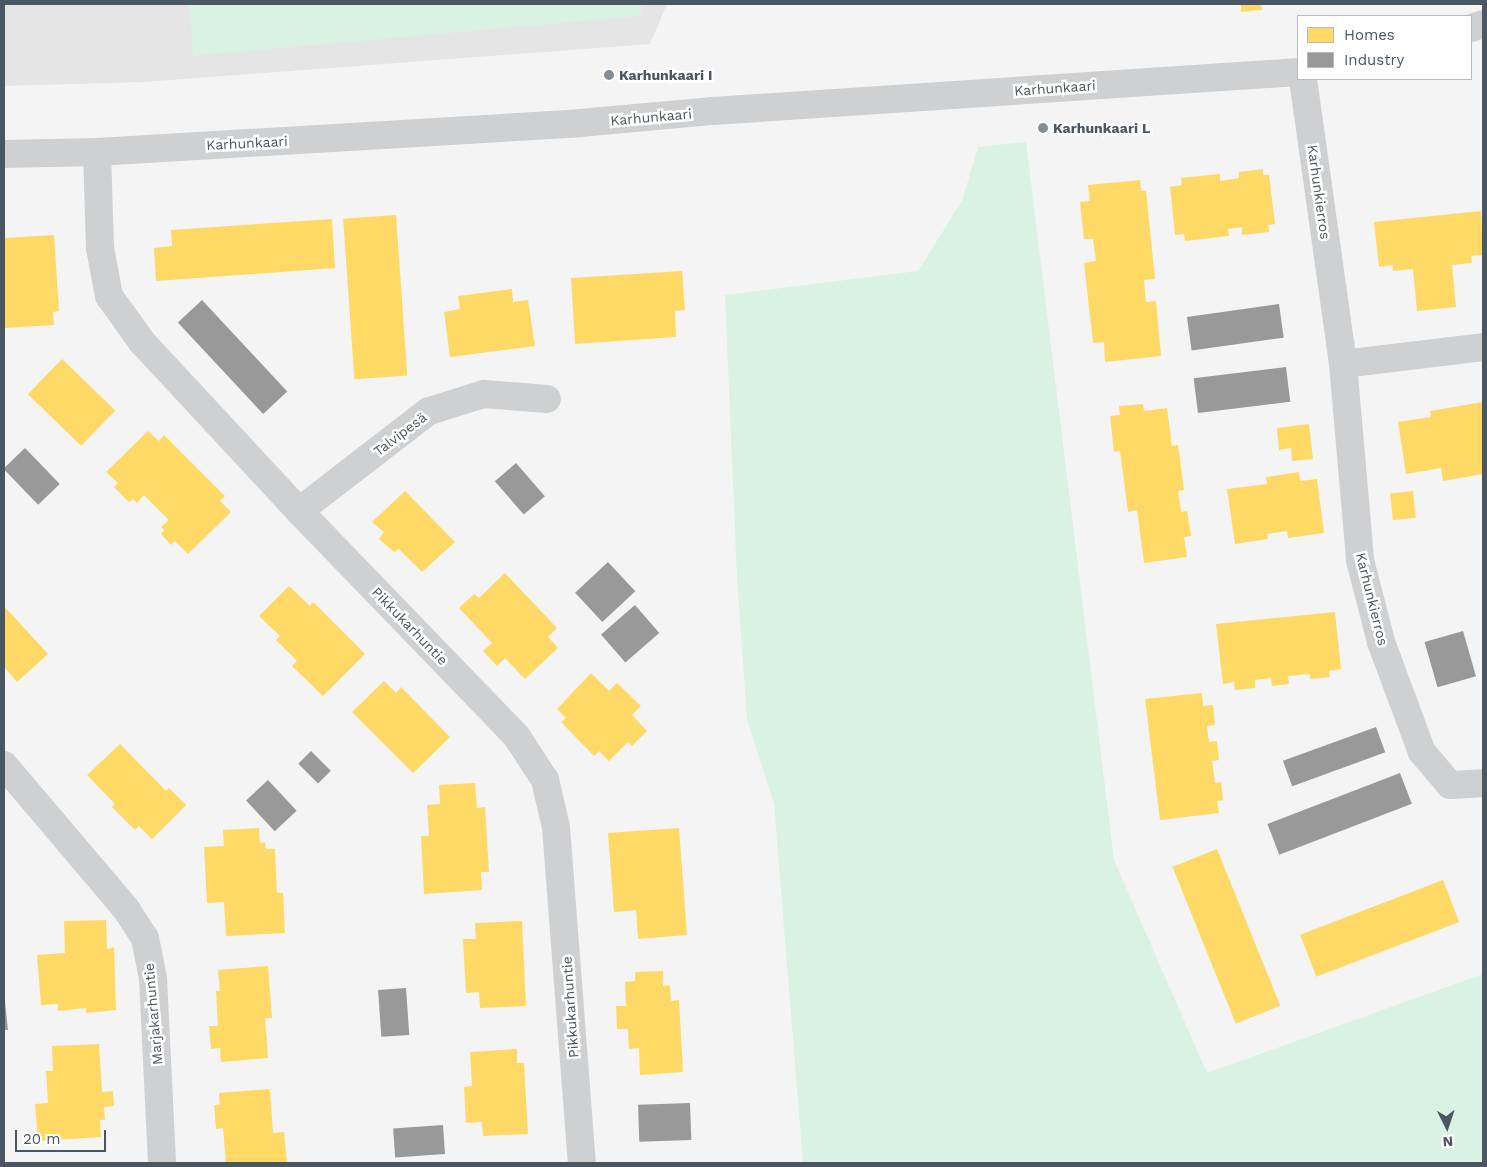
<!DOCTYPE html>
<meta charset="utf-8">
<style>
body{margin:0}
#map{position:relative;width:1487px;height:1167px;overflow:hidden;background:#f4f4f4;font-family:"Work Sans",sans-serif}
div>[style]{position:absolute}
.education>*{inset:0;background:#e6e5e6}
.green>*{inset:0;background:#d9f2e3}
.homes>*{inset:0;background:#ffd966;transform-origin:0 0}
.industry>*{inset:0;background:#999;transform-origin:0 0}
.minor>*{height:28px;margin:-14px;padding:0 14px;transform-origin:14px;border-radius:14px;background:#ced0d2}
.dots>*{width:14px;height:14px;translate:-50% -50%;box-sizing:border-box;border:2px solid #fff;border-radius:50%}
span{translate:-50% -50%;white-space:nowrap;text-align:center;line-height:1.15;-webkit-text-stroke:5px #fff;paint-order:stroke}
.poi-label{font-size:14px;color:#4a5661;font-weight:700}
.left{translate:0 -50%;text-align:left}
.street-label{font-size:14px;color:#4a5661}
.frame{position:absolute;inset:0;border:5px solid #4a5661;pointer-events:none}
.legend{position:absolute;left:1297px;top:15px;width:175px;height:65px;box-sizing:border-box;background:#fff;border:1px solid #b7bbc0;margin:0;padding:6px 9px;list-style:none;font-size:15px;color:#4a5661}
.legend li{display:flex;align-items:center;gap:10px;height:25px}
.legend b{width:25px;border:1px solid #b7bbc0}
.north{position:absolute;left:1422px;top:1102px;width:50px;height:50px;-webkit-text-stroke:4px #fff;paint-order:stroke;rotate:176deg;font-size:14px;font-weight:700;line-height:20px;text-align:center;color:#4a5661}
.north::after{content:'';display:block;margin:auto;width:18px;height:22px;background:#4a5661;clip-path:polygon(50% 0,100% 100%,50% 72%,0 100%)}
.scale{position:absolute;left:15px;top:1130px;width:91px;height:22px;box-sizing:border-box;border:2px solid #4a5661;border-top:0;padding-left:6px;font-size:15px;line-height:18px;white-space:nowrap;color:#4a5661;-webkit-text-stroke:4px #fff;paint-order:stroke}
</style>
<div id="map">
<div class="education">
<i style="clip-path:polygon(4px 4px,667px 4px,650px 44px,144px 82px,4px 86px)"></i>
</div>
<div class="green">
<i style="clip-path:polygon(190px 4px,642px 4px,640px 16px,193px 56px)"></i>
<i style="clip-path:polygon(1026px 142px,1114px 860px,1207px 1073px,1483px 974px,1483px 1163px,803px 1163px,774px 803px,747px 720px,737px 578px,725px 295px,918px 271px,962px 201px,978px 147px)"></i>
</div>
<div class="homes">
<i style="clip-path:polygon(1241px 4px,1261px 4px,1262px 10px,1241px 12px)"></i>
<i style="clip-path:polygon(1263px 169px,1263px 175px,1269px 175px,1275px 224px,1268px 225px,1269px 232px,1242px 235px,1242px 227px,1228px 229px,1229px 236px,1185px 241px,1184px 234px,1175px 235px,1170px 187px,1182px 185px,1181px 178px,1220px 174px,1220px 181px,1239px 178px,1239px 172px)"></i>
<i style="clip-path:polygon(1140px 180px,1141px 191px,1146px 191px,1155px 279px,1144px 280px,1146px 302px,1156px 301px,1161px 356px,1105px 362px,1104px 342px,1093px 343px,1084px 263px,1096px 261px,1093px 239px,1084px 239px,1080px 202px,1090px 201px,1088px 185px)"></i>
<i style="clip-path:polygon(1481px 211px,1483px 255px,1471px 256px,1472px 263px,1452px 265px,1456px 307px,1417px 311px,1413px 269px,1393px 271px,1393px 265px,1379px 267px,1374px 222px)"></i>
<i style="left:396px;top:215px;width:161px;height:53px;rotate:86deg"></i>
<i style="clip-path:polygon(332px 219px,335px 268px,156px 281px,154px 248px,172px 246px,171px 230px)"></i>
<i style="clip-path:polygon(54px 235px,59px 311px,53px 312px,54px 325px,4px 328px,4px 238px)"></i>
<i style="clip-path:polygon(682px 271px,685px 310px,675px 311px,676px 337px,575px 344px,571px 278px)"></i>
<i style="clip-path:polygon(512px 289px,513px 302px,528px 300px,535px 346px,450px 357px,444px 312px,460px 309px,458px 296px)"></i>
<i style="left:62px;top:359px;width:74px;height:49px;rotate:44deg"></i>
<i style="clip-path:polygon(1483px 402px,1483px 474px,1443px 481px,1441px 468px,1406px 474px,1398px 422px,1431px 417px,1430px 411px)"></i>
<i style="clip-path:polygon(1143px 404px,1144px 411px,1167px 408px,1172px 446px,1178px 445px,1184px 490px,1178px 491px,1181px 512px,1187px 511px,1191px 536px,1184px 537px,1187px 557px,1144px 563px,1137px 510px,1128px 512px,1120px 451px,1114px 452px,1110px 416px,1120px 415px,1119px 406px)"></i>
<i style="clip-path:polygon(1309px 424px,1313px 459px,1292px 461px,1291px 448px,1279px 450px,1277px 428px)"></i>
<i style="clip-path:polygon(148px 431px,159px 441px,164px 435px,225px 496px,220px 501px,231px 512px,188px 554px,175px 541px,171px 545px,161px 534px,164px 530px,161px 527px,169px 520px,144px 495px,137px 503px,133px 499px,129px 502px,114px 487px,118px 483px,106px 472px)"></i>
<i style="clip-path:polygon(1299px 472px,1300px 481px,1317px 479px,1324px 533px,1288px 538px,1287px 531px,1267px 534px,1268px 539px,1235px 544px,1227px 489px,1267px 484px,1266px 477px)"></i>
<i style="clip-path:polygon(405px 491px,455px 542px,422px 572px,399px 549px,394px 552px,379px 539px,384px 532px,372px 522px)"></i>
<i style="left:1413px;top:491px;width:27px;height:23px;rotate:84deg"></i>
<i style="clip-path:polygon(505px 573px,557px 628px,548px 637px,558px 648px,525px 679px,505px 658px,497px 666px,483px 651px,492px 643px,459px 608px,474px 594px,479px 598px)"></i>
<i style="clip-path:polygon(289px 586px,310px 606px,313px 602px,365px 654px,323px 696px,292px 666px,297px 661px,276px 640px,280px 636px,259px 616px)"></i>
<i style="clip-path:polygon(4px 606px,48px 654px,17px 682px,4px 667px)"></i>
<i style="clip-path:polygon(1335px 612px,1341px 669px,1329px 671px,1330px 677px,1310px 679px,1310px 674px,1288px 676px,1289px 684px,1272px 686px,1271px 678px,1255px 680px,1255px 688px,1235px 690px,1234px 682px,1223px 684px,1216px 624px)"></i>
<i style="clip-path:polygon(591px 673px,609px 691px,617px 683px,641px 706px,632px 715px,647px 731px,632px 746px,628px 742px,609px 761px,599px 751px,594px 756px,561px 722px,566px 718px,557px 709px)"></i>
<i style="clip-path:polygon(384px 681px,396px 693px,401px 687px,450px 737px,413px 773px,352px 712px)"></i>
<i style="clip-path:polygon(1202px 693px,1203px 706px,1213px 705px,1215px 725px,1207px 726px,1209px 742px,1217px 741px,1219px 760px,1212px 761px,1215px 783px,1221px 782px,1223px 800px,1217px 801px,1219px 813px,1160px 820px,1145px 699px)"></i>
<i style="clip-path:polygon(120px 744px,166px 791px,169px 788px,186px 805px,152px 839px,139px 826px,135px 830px,112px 807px,115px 804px,87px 775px)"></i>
<i style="clip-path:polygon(475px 783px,477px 808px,485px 807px,489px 872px,481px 872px,482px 890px,424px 894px,421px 836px,429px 836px,427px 805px,440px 804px,439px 785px)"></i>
<i style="clip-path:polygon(259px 828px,260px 843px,265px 842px,266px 849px,275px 849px,277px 893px,283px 893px,285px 933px,226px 936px,224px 902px,207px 903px,204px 847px,224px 846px,223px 830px)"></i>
<i style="clip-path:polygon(679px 828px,687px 935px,638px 939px,636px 910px,614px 912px,608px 833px)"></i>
<i style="left:1217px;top:849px;width:169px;height:48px;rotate:68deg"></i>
<i style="left:1443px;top:880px;width:45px;height:153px;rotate:69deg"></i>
<i style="clip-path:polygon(106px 920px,107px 949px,114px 947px,116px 1010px,86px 1013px,86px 1008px,58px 1011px,58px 1004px,41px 1005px,37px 955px,65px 953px,64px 921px)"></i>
<i style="clip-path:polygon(522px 921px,526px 1006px,480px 1008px,479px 992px,466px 993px,463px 939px,476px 939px,475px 923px)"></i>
<i style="clip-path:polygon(268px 966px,272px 1018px,265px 1018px,268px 1058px,221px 1062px,220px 1048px,211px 1049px,209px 1026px,218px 1026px,216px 991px,220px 991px,218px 970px)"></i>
<i style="clip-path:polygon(663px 971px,663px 986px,670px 985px,671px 1001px,679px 1000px,683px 1072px,640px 1075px,639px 1048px,629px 1049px,628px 1029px,617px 1029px,616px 1006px,626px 1006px,625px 982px,635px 981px,635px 972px)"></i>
<i style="clip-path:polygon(99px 1044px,102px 1092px,113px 1091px,114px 1106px,104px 1107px,105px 1120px,100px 1120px,101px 1137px,38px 1141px,35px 1104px,48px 1103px,46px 1071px,53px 1071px,52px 1046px)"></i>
<i style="clip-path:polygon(517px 1049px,517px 1063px,524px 1063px,528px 1134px,483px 1136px,482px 1122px,466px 1123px,464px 1087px,472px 1086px,470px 1052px)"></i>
<i style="clip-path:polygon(270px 1089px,273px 1133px,284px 1132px,287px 1163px,226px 1163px,223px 1128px,216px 1129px,214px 1105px,220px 1105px,219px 1093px)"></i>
</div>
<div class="industry">
<i style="left:202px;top:300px;width:125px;height:33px;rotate:47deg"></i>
<i style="left:1279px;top:304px;width:34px;height:93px;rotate:82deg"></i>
<i style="left:1286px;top:367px;width:35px;height:93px;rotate:83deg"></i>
<i style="left:25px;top:448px;width:50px;height:30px;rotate:46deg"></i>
<i style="left:516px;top:463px;width:44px;height:28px;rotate:49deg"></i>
<i style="left:608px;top:562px;width:40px;height:45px;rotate:47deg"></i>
<i style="left:635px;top:605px;width:37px;height:45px;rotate:49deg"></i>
<i style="left:1463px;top:631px;width:47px;height:40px;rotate:74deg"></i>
<i style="left:1376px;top:727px;width:27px;height:99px;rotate:70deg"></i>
<i style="left:311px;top:751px;width:28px;height:18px;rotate:45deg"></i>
<i style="left:1400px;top:773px;width:33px;height:142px;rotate:69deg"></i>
<i style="left:268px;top:780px;width:42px;height:30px;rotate:47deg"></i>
<i style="left:406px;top:988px;width:47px;height:28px;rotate:86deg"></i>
<i style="clip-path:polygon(4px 993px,8px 1030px,4px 1030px)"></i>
<i style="left:690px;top:1103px;width:37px;height:52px;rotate:88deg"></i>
<i style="left:443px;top:1125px;width:29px;height:50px;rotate:86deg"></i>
</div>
<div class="minor">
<i style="left:1471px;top:28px;width:13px;rotate:-18deg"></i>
<i style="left:1303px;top:79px;width:288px;rotate:82deg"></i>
<i style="left:1343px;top:364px;width:197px;rotate:85deg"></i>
<i style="left:1360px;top:560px;width:85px;rotate:75.6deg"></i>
<i style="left:1381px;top:642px;width:117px;rotate:69.6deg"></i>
<i style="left:1422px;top:752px;width:43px;rotate:49.7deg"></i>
<i style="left:1450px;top:785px;width:33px;rotate:-3deg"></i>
<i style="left:97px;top:152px;width:96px;rotate:88.2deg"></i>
<i style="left:100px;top:248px;width:49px;rotate:79.4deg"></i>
<i style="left:109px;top:296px;width:57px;rotate:54.3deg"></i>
<i style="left:142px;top:342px;width:231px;rotate:47.1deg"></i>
<i style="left:299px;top:511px;width:314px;rotate:46deg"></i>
<i style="left:517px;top:737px;width:51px;rotate:56.9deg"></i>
<i style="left:545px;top:780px;width:48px;rotate:76.8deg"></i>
<i style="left:556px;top:827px;width:337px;rotate:85.6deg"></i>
<i style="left:4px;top:154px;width:93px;rotate:-1.2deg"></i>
<i style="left:97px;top:152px;width:484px;rotate:-3.4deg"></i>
<i style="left:580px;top:123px;width:134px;rotate:-5.2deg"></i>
<i style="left:713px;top:111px;width:586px;rotate:-3.81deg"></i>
<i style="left:1343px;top:364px;width:141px;rotate:-6.9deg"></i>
<i style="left:299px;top:511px;width:164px;rotate:-37.6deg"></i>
<i style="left:429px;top:411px;width:58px;rotate:-17.2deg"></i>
<i style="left:484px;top:394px;width:63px;rotate:4.5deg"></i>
<i style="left:4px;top:765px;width:189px;rotate:49.7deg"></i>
<i style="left:126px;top:909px;width:35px;rotate:57deg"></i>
<i style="left:145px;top:938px;width:41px;rotate:78.7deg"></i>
<i style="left:153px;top:978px;width:185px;rotate:87.2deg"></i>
</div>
<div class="dots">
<i style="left:609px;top:75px;background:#868d94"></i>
<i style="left:1043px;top:128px;background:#868d94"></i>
</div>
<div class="poi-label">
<span class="left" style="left:619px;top:75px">Karhunkaari I</span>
<span class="left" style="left:1053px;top:128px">Karhunkaari L</span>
</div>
<div class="street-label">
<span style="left:1055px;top:88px;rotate:-4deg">Karhunkaari</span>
<span style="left:651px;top:117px;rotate:-5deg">Karhunkaari</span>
<span style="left:247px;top:143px;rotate:-3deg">Karhunkaari</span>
<span style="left:1319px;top:192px;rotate:82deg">Karhunkierros</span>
<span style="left:400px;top:434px;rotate:-37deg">Talvipesä</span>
<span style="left:1372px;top:599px;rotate:76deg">Karhunkierros</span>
<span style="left:410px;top:626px;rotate:46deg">Pikkukarhuntie</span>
<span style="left:570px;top:1007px;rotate:-94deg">Pikkukarhuntie</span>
<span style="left:153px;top:1014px;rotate:-95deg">Marjakarhuntie</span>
</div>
<div class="frame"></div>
<ul class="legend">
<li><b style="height:14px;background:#ffd966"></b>Homes</li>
<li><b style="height:14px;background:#999"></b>Industry</li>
</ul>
<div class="north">N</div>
<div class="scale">20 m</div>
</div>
